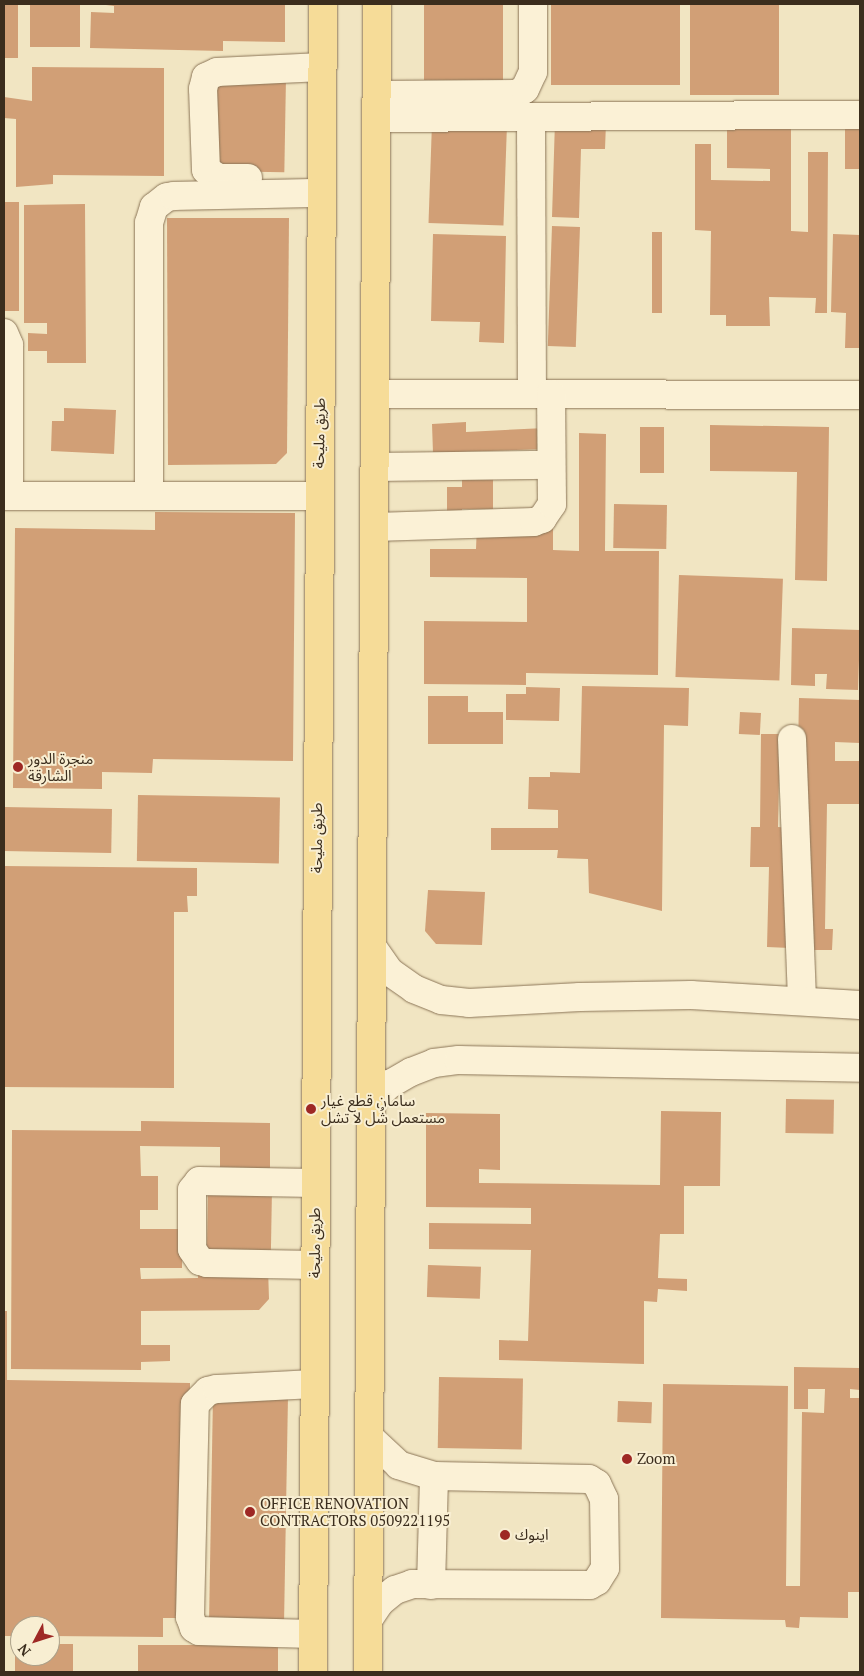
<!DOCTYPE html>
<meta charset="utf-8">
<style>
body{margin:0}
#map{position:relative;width:864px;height:1676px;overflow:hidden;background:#f1e5c2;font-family:"PT Serif","Noto Sans Arabic",serif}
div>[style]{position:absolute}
.building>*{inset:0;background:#d19f76;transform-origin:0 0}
.roads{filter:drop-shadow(0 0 1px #8c7658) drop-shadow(0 0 1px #8c7658)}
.minor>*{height:28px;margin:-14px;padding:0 14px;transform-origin:14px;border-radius:14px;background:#fbf1d6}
.major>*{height:28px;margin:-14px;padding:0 14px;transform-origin:14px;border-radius:14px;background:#f6dc98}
.dots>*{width:14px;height:14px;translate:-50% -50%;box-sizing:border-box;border:2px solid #f8eed2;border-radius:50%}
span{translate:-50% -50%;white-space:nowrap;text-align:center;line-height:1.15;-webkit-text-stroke:4px #f8eed2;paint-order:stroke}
.street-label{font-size:15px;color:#3b2d1d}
.poi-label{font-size:15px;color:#3b2d1d}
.left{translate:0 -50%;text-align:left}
.frame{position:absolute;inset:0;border:5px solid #3b2d1d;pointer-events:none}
.north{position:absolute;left:10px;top:1616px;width:50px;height:50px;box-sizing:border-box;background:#f8eed2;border:1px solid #aca18a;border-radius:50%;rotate:230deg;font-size:14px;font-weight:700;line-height:20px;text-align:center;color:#3b2d1d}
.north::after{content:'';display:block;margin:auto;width:18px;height:22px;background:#9e2824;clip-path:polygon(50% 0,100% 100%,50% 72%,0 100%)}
</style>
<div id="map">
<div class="building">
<i style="left:4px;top:4px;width:14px;height:54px"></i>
<i style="left:30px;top:4px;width:50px;height:43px"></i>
<i style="clip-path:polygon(98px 4px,285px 4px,285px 42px,223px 41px,223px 51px,90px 48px,91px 12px,114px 13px,114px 6px)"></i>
<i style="left:424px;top:4px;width:79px;height:76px"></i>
<i style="left:551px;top:4px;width:129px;height:81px"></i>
<i style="left:690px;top:4px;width:89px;height:91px"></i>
<i style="clip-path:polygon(32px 67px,164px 68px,164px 176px,53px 175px,53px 184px,16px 187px,16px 119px,4px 118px,4px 97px,32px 101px)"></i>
<i style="left:216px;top:76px;width:70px;height:95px;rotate:1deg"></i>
<i style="clip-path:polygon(727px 120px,791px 120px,791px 231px,808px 232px,808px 152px,828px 152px,827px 313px,815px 313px,816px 298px,769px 297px,770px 326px,726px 326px,726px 315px,710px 315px,711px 231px,695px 230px,695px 144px,711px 144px,711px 180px,770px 181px,770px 169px,727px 168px)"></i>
<i style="clip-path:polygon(555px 121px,606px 123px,605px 149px,581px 149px,579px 218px,552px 217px)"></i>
<i style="left:432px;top:123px;width:75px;height:100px;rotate:2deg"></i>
<i style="left:845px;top:125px;width:15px;height:44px"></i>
<i style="left:4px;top:202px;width:15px;height:109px"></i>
<i style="clip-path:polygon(85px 204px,86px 363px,47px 363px,47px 351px,28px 351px,28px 333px,47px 334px,47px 323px,24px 323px,24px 205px)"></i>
<i style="clip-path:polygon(167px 218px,289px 218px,287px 453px,276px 464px,168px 465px)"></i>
<i style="left:552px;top:226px;width:28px;height:120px;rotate:2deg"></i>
<i style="left:652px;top:232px;width:10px;height:81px"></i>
<i style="clip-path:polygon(433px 234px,506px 236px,504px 343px,479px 342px,480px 322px,431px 321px)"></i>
<i style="clip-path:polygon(833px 234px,860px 235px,860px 348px,845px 348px,846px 313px,831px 312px)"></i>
<i style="clip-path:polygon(64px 408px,116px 410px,114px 454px,51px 451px,52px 421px,64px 421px)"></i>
<i style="clip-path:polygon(466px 422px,466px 432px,545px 428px,546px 449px,433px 453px,432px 424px)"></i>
<i style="clip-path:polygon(710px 425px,829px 427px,827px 581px,795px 580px,797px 472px,710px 471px)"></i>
<i style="left:640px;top:427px;width:24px;height:46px"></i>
<i style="clip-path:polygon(579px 433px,606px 434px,605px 551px,659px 551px,658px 675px,526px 673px,526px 685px,424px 684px,424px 621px,527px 622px,527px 578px,430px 577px,430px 549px,476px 549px,477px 524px,553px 525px,553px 550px,579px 551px)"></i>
<i style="clip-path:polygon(462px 475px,493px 475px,493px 509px,462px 509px,462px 516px,447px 516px,447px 487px,462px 487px)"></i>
<i style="left:614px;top:504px;width:53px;height:44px;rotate:1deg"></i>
<i style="clip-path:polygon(155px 512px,295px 513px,293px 761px,153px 759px,152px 773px,102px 772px,102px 789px,13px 788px,15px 528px,155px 530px)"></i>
<i style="left:679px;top:575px;width:104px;height:102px;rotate:2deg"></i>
<i style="clip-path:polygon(792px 628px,860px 630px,858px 690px,826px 689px,827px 674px,815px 674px,815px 686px,791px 685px)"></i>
<i style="clip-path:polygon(582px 686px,689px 688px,688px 726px,664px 725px,662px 911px,589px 893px,588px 859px,557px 858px,558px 850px,491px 850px,491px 828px,558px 828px,558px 810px,528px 809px,529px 777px,550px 777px,550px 772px,580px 773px)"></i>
<i style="clip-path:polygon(526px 687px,560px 688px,559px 721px,506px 720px,506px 694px,526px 694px)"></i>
<i style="clip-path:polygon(428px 696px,468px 696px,468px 712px,503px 712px,503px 744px,428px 744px)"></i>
<i style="clip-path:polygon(799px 698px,860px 700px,860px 743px,835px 742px,835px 761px,860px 761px,860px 804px,827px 804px,825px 929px,833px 929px,832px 950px,805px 950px,797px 803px)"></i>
<i style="left:740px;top:712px;width:21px;height:22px;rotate:3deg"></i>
<i style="clip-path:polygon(761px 734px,780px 734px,778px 827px,792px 828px,790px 948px,767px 947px,769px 867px,750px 867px,751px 827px,760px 827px)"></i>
<i style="left:138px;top:795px;width:142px;height:66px;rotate:1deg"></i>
<i style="left:4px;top:807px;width:108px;height:44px;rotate:1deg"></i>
<i style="clip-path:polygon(4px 866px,197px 868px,197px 896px,187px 896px,188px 912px,174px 912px,174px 1088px,4px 1087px)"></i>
<i style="clip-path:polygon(428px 890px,485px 892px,482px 945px,436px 944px,425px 931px)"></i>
<i style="left:786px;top:1099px;width:48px;height:34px;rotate:1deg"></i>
<i style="clip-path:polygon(661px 1111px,721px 1112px,720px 1186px,684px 1186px,684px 1234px,660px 1234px,658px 1278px,687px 1279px,687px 1291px,658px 1289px,657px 1302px,644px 1301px,644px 1364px,499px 1360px,499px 1340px,528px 1341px,531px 1250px,429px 1249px,429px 1223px,531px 1224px,531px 1208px,426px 1207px,426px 1113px,500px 1114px,500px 1170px,479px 1169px,479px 1183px,660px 1185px)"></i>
<i style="clip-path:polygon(141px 1121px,270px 1123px,270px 1178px,220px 1178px,220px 1147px,140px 1146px,141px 1176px,158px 1176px,158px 1210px,140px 1210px,140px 1229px,182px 1229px,182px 1268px,140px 1268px,141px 1279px,198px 1278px,198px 1270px,268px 1268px,269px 1299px,259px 1310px,141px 1311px,141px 1345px,170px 1345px,170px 1361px,141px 1362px,141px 1370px,11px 1369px,12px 1130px,141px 1131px)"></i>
<i style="left:208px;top:1188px;width:64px;height:67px;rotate:1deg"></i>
<i style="left:428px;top:1265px;width:53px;height:32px;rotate:2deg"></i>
<i style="clip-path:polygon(4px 1311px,7px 1311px,7px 1380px,190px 1383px,189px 1618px,163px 1618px,163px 1637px,50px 1636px,50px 1626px,20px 1626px,20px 1636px,4px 1636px)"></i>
<i style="clip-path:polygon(794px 1367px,860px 1368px,860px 1390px,850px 1389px,850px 1398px,860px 1398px,860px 1592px,848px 1592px,848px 1618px,800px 1617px,799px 1628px,786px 1627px,785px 1620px,661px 1618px,663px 1384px,788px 1386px,786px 1586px,800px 1586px,802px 1412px,824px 1413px,825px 1389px,808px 1389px,808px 1409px,794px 1409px)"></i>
<i style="left:439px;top:1377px;width:84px;height:71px;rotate:1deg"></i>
<i style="left:213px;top:1395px;width:75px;height:232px;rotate:1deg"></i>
<i style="left:618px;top:1401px;width:34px;height:21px;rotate:2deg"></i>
<i style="clip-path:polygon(15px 1644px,20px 1644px,20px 1656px,50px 1656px,50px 1644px,73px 1644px,73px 1672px,15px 1672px)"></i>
<i style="left:278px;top:1645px;width:27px;height:140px;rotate:90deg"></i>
</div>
<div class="roads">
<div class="minor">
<i style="left:377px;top:95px;width:139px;rotate:-0.4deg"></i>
<i style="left:516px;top:94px;width:10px;rotate:-29deg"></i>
<i style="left:525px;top:89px;width:19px;rotate:-65deg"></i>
<i style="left:533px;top:72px;width:68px;rotate:-90deg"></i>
<i style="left:531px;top:117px;width:277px;rotate:89.8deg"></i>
<i style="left:377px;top:118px;width:483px;rotate:-0.4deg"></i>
<i style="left:248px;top:178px;width:29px;rotate:180deg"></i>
<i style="left:219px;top:178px;width:15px;rotate:-148deg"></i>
<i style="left:206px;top:170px;width:81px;rotate:-92.1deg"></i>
<i style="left:203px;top:89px;width:12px;rotate:-76deg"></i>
<i style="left:206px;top:77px;width:12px;rotate:-24deg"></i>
<i style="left:217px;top:72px;width:105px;rotate:-2.7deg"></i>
<i style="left:4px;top:333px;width:13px;rotate:67deg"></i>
<i style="left:9px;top:345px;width:151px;rotate:90deg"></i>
<i style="left:375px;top:394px;width:485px;rotate:0.1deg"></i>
<i style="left:375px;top:467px;width:176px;rotate:-0.7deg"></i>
<i style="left:4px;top:496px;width:314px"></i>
<i style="left:149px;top:496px;width:273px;rotate:-90deg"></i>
<i style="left:149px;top:223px;width:17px;rotate:-73deg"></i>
<i style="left:154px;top:207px;width:16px;rotate:-38deg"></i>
<i style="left:167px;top:197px;width:7px;rotate:-8deg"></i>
<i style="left:174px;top:196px;width:148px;rotate:-1.2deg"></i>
<i style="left:375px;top:527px;width:159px;rotate:-1.8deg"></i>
<i style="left:534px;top:522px;width:9px;rotate:-21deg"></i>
<i style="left:542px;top:519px;width:18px;rotate:-56deg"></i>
<i style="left:552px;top:504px;width:110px;rotate:-90.5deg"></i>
<i style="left:792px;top:739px;width:261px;rotate:87.8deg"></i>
<i style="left:373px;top:948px;width:29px;rotate:55deg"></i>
<i style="left:390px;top:972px;width:29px;rotate:35deg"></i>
<i style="left:414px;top:989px;width:29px;rotate:22deg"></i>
<i style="left:441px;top:1000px;width:28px;rotate:6deg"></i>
<i style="left:469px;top:1003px;width:111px;rotate:-3.1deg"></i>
<i style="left:580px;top:997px;width:111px;rotate:-1deg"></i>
<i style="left:691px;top:995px;width:169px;rotate:3.4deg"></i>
<i style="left:370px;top:1103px;width:28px;rotate:-44deg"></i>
<i style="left:390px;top:1084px;width:24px;rotate:-30deg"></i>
<i style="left:411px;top:1072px;width:25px;rotate:-21deg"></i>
<i style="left:434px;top:1063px;width:25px;rotate:-7deg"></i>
<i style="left:459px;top:1060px;width:401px;rotate:1.1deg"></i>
<i style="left:315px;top:1265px;width:108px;rotate:-178.9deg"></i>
<i style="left:207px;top:1263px;width:7px;rotate:-164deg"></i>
<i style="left:200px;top:1261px;width:14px;rotate:-124deg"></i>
<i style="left:192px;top:1249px;width:59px;rotate:-90deg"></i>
<i style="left:192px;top:1190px;width:11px;rotate:-52deg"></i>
<i style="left:199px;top:1181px;width:116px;rotate:1deg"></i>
<i style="left:431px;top:1585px;width:109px;rotate:-88.4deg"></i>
<i style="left:368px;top:1620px;width:22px;rotate:-56deg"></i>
<i style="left:380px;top:1602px;width:19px;rotate:-39deg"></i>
<i style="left:395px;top:1590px;width:18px;rotate:-19deg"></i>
<i style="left:412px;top:1584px;width:178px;rotate:0.3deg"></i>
<i style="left:590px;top:1585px;width:8px;rotate:-30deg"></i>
<i style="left:597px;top:1581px;width:15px;rotate:-58deg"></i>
<i style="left:605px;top:1568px;width:69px;rotate:-90.8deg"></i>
<i style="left:604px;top:1499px;width:17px;rotate:-115deg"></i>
<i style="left:597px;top:1484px;width:9px;rotate:-148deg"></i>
<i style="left:589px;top:1479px;width:155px;rotate:-178.9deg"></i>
<i style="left:434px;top:1476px;width:37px;rotate:-163deg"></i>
<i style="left:399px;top:1465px;width:41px;rotate:-137deg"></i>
<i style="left:313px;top:1634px;width:114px;rotate:-178.5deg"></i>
<i style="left:199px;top:1631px;width:6px;rotate:-149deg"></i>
<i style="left:194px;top:1628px;width:12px;rotate:-110deg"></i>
<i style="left:190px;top:1617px;width:213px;rotate:-88.7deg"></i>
<i style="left:195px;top:1404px;width:18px;rotate:-45deg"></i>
<i style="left:208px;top:1391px;width:9px;rotate:-13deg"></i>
<i style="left:217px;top:1389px;width:97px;rotate:-3deg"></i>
</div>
<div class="major">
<i style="left:313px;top:1672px;width:1668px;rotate:-89.66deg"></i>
<i style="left:368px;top:1672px;width:1668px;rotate:-89.69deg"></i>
</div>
</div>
<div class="dots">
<i style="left:18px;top:767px;background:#9e2824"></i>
<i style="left:311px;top:1109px;background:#9e2824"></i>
<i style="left:627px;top:1459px;background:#9e2824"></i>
<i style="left:250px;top:1512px;background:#9e2824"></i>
<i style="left:505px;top:1535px;background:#9e2824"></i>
</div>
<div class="street-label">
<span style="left:319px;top:433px;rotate:-89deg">طريق مليحة</span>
<span style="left:317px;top:838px;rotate:-90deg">طريق مليحة</span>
<span style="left:315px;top:1243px;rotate:-90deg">طريق مليحة</span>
</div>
<div class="poi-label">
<span class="left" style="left:28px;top:767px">منجرة الدور<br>الشارقة</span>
<span class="left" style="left:321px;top:1109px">سامان قطع غيار<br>مستعمل شُل لا تشل</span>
<span class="left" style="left:637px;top:1459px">Zoom</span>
<span class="left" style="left:260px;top:1512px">OFFICE RENOVATION<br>CONTRACTORS 0509221195</span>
<span class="left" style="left:515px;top:1535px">اينوك</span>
</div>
<div class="frame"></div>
<div class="north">N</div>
</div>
